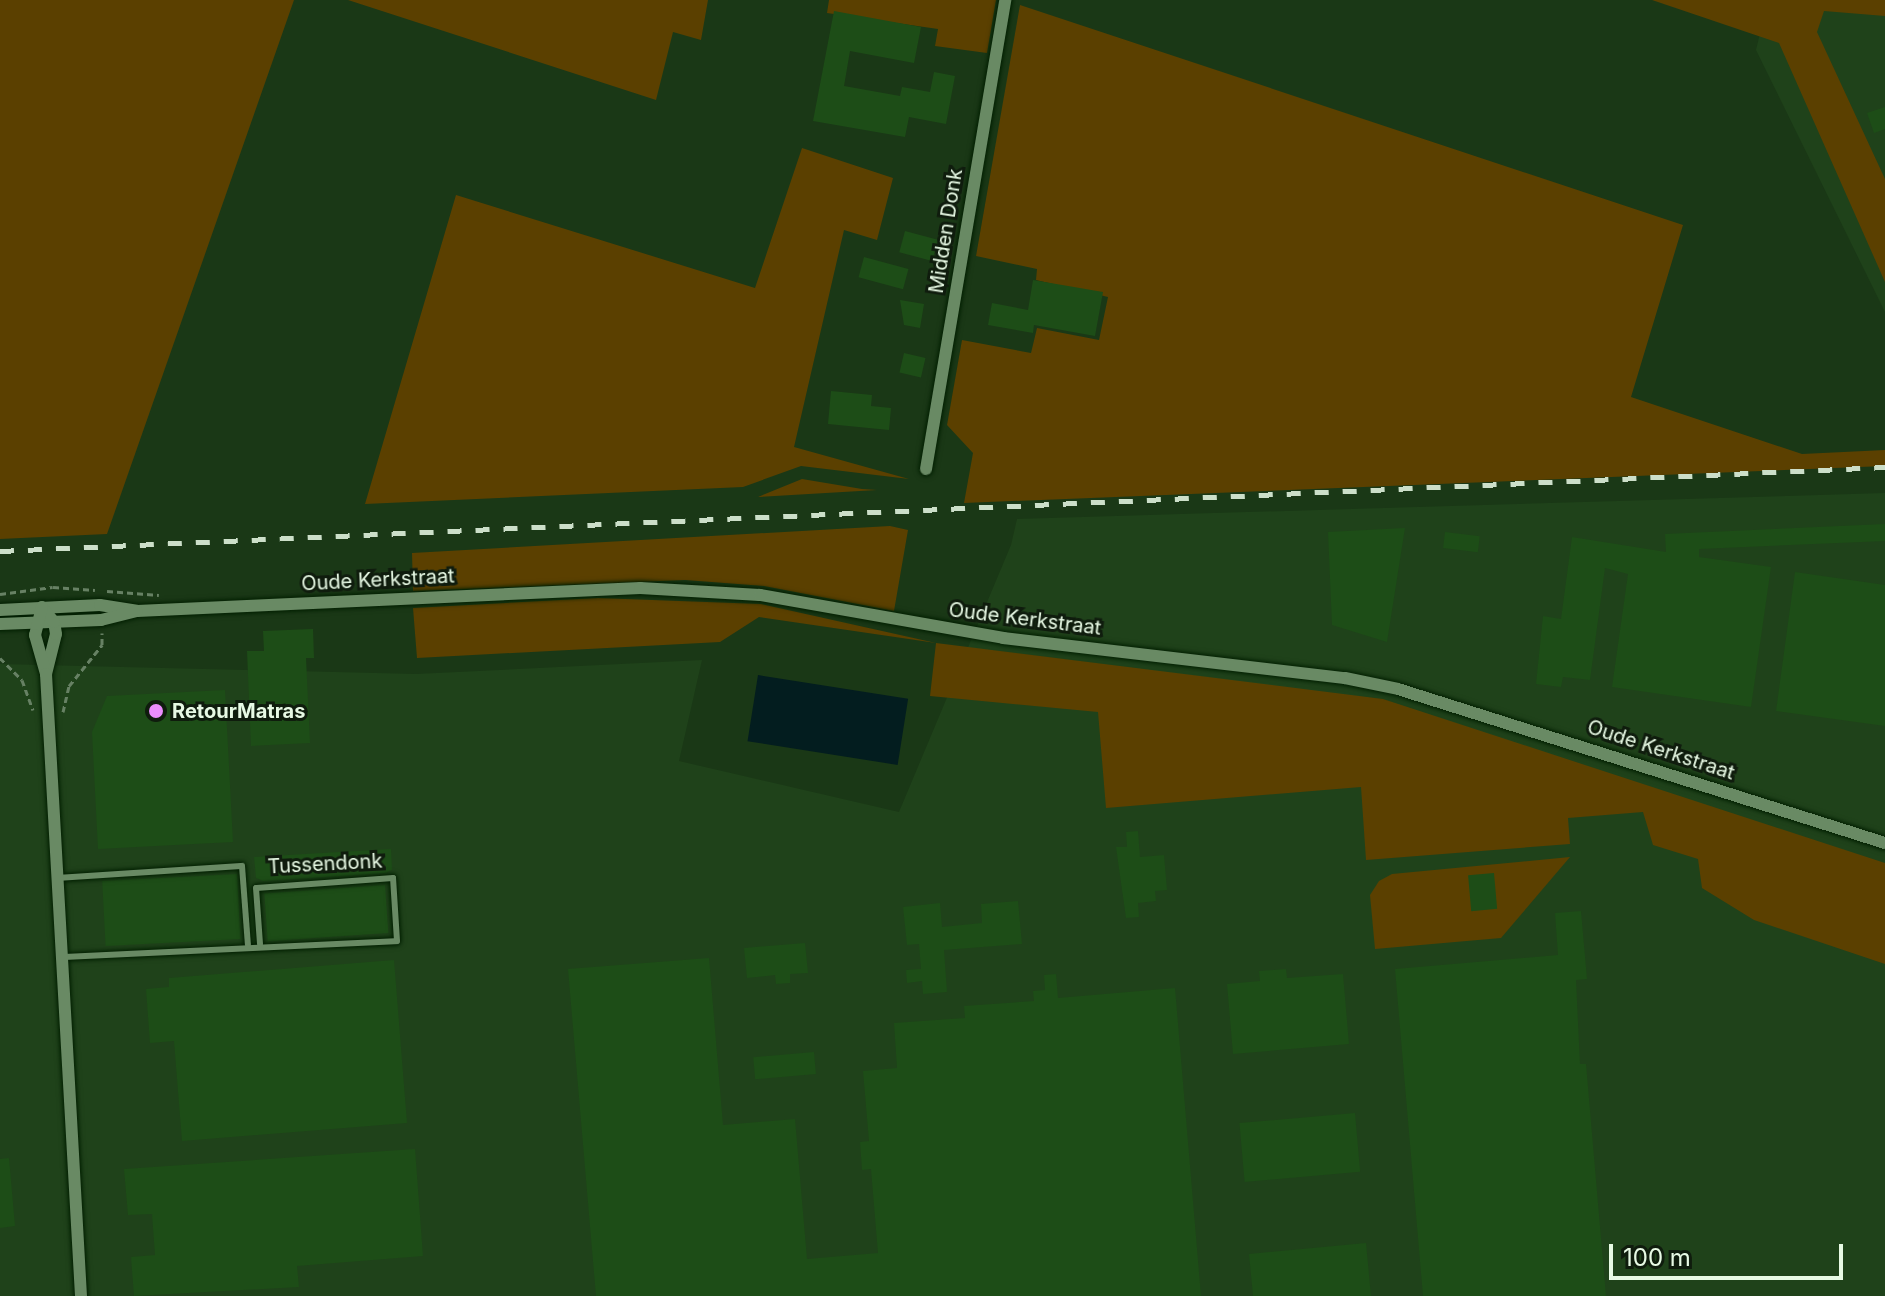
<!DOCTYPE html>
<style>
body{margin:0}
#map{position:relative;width:1885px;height:1296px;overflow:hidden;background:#1a3816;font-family:Inter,sans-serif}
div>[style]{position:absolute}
.built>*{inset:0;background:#1f421a}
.green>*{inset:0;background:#5b4000}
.water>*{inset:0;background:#031d1f;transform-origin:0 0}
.building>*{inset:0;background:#1d4d17;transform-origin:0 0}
.path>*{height:3px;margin-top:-1.5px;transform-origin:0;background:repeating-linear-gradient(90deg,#678164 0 6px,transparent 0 10px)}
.roads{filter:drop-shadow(0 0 2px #021f01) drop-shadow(0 0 2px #021f01)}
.service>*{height:6px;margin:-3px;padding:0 3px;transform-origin:3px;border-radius:3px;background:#698a64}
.minor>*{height:12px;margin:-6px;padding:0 6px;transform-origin:6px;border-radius:6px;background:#698a64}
.rail>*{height:5px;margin-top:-2.5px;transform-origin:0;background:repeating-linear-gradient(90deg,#ccdfc9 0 14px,transparent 0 28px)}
.dots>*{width:22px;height:22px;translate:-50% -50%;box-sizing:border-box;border:4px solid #0f1c0d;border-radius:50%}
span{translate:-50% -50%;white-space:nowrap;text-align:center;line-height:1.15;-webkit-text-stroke:6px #0f1c0d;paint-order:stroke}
.street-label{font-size:20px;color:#e7f9e4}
.poi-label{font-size:20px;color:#e7f9e4;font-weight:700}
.left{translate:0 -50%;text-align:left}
.scale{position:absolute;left:1609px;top:1244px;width:234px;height:36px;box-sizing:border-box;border:4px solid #e7f9e4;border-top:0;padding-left:10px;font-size:24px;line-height:28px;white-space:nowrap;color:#e7f9e4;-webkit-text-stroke:6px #0f1c0d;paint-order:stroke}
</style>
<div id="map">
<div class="built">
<i style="clip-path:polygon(1768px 0,1885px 0,1885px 312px,1756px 50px)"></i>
<i style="clip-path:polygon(1885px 493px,1885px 1296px,0 1296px,0 664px,416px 674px,702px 660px,679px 761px,899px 812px,1011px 545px,1017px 519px)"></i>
</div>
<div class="green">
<i style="clip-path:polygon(0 0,294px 0,107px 534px,0 539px)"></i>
<i style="clip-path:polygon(348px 0,708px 0,701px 40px,673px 32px,656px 100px)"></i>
<i style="clip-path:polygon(829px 0,996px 0,987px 53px,935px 46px,938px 29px,827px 13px)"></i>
<i style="clip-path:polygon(1652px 0,1885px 0,1885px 16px,1824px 11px,1817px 32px,1885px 179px,1885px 282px,1779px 43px)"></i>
<i style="clip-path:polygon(1020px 5px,1683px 225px,1631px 397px,1802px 454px,1885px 450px,1885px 466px,964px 503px,973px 453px,947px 425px,962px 340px,1031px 353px,1037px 328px,1099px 340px,1108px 297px,1036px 280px,1037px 269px,976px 256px)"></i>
<i style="clip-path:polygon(802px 148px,893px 178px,877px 240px,844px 230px,794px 447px,909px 479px,801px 466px,743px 487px,365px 504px,456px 195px,755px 288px)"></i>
<i style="clip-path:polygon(802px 479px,862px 489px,877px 490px,758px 497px)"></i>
<i style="clip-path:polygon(890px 526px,908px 530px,894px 611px,764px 586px,685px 580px,413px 591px,412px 553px)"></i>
<i style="clip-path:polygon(598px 598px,761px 604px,936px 643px,1383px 699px,1885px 863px,1885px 964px,1754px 920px,1702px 888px,1698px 859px,1653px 845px,1643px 812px,1568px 818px,1570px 844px,1366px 860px,1361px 787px,1106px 808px,1098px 712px,930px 696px,936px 643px,759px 617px,720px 642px,417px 658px,413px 608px)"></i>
<i style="clip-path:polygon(1570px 857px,1501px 938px,1375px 949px,1370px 895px,1379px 881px,1392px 874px)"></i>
</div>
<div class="water">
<i style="left:758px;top:675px;width:152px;height:67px;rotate:9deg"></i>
</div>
<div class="building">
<i style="clip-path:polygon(834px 11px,921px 27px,914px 63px,850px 51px,844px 86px,900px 96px,902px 87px,930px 92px,934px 72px,955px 76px,946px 124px,909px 117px,905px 137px,813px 121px)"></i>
<i style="clip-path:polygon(1885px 107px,1885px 129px,1874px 133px,1867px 113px)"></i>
<i style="left:905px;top:231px;width:34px;height:22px;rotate:15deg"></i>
<i style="left:864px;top:257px;width:46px;height:21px;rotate:15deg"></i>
<i style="clip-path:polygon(1033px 280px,1103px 292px,1095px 336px,1034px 325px,1033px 333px,988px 325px,992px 303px,1028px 310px)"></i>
<i style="clip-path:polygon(900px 300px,924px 304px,920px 328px,904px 325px)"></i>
<i style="left:904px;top:353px;width:22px;height:20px;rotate:13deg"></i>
<i style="clip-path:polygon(831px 391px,872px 395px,871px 406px,891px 408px,889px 430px,828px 424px)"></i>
<i style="clip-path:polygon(1885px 524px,1885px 541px,1699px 549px,1699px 557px,1771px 567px,1751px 707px,1612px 687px,1628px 574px,1605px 568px,1590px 680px,1563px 677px,1561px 687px,1536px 684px,1543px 616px,1561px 619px,1572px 537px,1666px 552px,1665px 534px)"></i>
<i style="clip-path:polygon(1405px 528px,1387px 642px,1332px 625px,1328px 532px)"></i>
<i style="left:1445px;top:532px;width:35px;height:16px;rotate:7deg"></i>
<i style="clip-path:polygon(1795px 572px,1885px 585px,1885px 726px,1776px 711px)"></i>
<i style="clip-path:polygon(313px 629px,314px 658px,306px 658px,310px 743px,251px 746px,247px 651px,264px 651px,263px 631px)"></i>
<i style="clip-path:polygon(225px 690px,233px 842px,98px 849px,92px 732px,107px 696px)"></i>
<i style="clip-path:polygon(1138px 831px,1140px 857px,1164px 855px,1167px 890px,1155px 891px,1156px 901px,1138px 903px,1139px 917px,1126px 918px,1116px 847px,1127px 847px,1126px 832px)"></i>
<i style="clip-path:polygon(391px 849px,392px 870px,385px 873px,263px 881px,256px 878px,254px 857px)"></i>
<i style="left:1494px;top:873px;width:36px;height:26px;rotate:85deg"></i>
<i style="left:237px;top:874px;width:65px;height:135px;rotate:87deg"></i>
<i style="left:385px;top:885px;width:48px;height:121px;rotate:86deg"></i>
<i style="clip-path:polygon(1018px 901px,1022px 944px,944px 950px,947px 992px,923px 994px,922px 981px,907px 983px,906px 970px,921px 969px,919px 944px,907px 945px,903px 907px,940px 903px,942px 927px,982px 923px,981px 904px)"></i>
<i style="clip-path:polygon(1581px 911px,1587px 979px,1576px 980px,1580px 1064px,1586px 1064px,1606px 1296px,1423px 1296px,1395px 969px,1558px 955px,1555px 913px)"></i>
<i style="clip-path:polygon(805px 943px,808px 973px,790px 974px,790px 983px,776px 984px,775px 975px,747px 978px,744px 948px)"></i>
<i style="clip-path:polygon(709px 958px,723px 1125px,795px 1119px,807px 1259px,878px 1253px,871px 1169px,862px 1170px,860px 1142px,869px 1141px,863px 1071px,897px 1068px,894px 1023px,965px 1018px,964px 1006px,1034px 1001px,1033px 991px,1045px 990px,1044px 975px,1056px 974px,1058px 998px,1175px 988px,1201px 1296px,596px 1296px,568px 969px)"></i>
<i style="clip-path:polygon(394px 960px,407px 1123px,182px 1141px,174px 1041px,150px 1043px,146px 989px,169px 987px,169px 978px)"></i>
<i style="clip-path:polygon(1286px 969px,1287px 978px,1343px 974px,1349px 1044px,1233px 1054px,1227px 984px,1260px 981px,1259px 971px)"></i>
<i style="left:814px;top:1052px;width:22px;height:61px;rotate:85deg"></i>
<i style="left:1355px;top:1113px;width:59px;height:116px;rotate:85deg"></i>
<i style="clip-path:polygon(415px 1149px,423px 1256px,297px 1266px,299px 1287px,134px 1296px,131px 1257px,155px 1255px,152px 1214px,128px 1215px,124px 1169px)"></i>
<i style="clip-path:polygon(9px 1158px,15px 1226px,0 1228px,0 1159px)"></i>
<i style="clip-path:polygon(1366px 1243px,1371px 1296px,1253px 1296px,1249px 1254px)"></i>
</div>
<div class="path">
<i style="left:107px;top:591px;width:52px;rotate:4.4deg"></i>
<i style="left:0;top:594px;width:53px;rotate:-7.5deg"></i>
<i style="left:53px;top:587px;width:42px;rotate:4.1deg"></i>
<i style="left:0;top:658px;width:31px;rotate:45deg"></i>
<i style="left:22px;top:680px;width:32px;rotate:70deg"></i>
<i style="left:63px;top:712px;width:27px;rotate:-77deg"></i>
<i style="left:69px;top:686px;width:53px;rotate:-51.2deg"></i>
<i style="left:102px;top:645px;width:12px;rotate:-90deg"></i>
</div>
<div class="roads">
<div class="service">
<i style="left:56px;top:878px;width:186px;rotate:-3.7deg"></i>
<i style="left:242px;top:866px;width:79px;rotate:85.7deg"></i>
<i style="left:62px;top:957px;width:335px;rotate:-2.7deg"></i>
<i style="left:397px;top:941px;width:63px;rotate:-93.6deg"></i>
<i style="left:393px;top:878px;width:137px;rotate:175.8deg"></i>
<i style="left:256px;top:888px;width:56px;rotate:85.9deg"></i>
</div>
<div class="minor">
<i style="left:926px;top:469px;width:476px;rotate:-80.4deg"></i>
<i style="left:0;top:610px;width:100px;rotate:-2.9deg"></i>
<i style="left:100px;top:605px;width:37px;rotate:9deg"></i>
<i style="left:137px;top:611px;width:504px;rotate:-2.62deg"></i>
<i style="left:640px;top:588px;width:120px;rotate:3.3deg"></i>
<i style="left:760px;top:595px;width:247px;rotate:10deg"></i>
<i style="left:1003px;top:638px;width:344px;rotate:6.7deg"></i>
<i style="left:1345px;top:678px;width:54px;rotate:11.7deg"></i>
<i style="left:1398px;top:689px;width:511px;rotate:17.55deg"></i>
<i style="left:0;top:624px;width:101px;rotate:-2.3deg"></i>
<i style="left:101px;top:620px;width:37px;rotate:-14deg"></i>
<i style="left:46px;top:674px;width:41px;rotate:-76deg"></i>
<i style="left:56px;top:634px;width:12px;rotate:-99deg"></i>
<i style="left:54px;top:622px;width:19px;rotate:-129deg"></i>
<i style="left:42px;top:607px;width:29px;rotate:104deg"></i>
<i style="left:35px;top:635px;width:41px;rotate:74.2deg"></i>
<i style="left:46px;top:674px;width:623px;rotate:86.78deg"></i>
</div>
</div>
<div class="rail">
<i style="left:0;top:551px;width:1887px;rotate:-2.55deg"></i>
</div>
<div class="dots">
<i style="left:156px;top:711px;background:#eb8dfc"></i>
</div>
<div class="street-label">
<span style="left:946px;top:231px;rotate:-81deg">Midden Donk</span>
<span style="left:378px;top:580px;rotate:-3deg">Oude Kerkstraat</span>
<span style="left:1025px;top:619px;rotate:7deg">Oude Kerkstraat</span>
<span style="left:1661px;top:750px;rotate:18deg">Oude Kerkstraat</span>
<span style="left:325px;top:864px;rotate:-3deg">Tussendonk</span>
</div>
<div class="poi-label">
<span class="left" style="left:172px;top:711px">RetourMatras</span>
</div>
<div class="scale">100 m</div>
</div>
